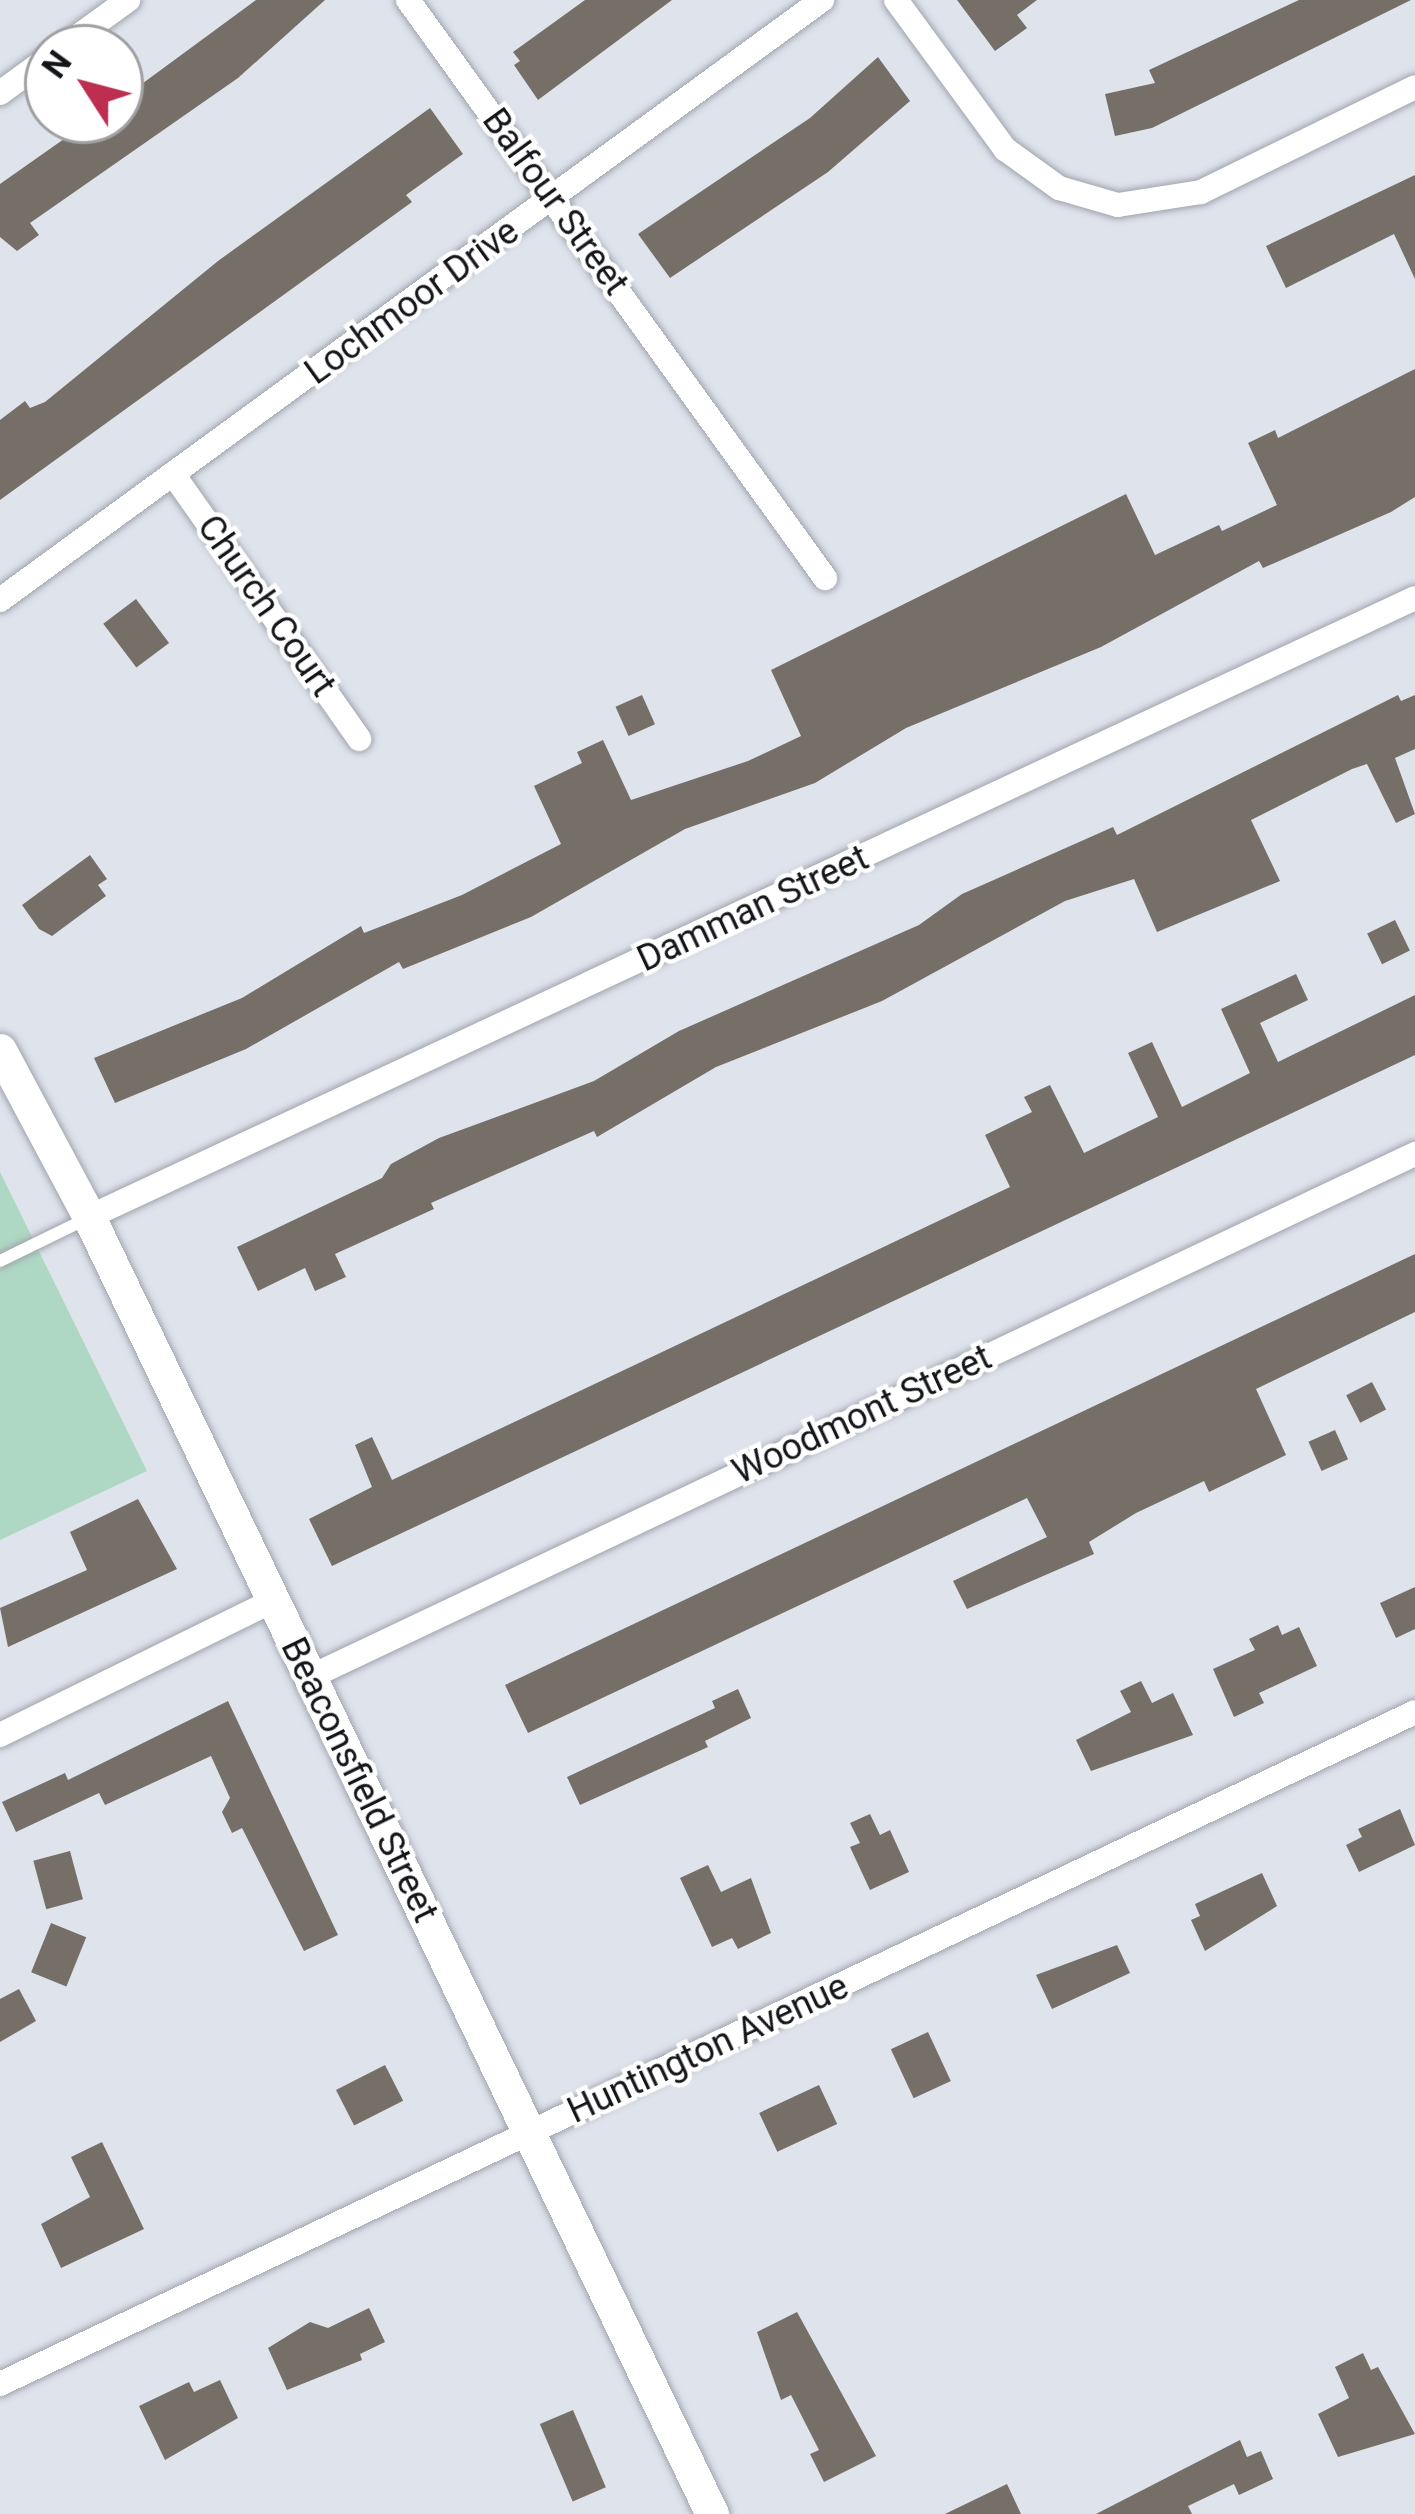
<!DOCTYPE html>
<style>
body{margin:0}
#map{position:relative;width:1415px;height:2514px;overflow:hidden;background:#dee3ec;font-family:Roboto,sans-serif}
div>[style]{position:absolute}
.green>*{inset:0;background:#aed8c3}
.building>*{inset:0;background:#766f68;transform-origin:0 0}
.roads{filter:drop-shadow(0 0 3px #a0a4ad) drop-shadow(0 0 3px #a0a4ad)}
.lane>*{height:12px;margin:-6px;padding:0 6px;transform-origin:6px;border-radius:6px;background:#fff}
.street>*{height:24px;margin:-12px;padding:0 12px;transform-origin:12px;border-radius:12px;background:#fff}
.secondary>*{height:33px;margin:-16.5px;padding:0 16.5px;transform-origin:16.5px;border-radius:16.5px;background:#fff}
span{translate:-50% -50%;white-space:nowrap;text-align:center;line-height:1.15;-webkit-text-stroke:9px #fff;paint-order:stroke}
.street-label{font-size:36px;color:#131518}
.north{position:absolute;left:24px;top:24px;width:120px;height:120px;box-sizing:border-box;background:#fff;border:3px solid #a1a1a3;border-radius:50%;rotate:306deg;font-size:33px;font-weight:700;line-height:48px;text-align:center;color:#131518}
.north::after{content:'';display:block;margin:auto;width:42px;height:54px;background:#be2e51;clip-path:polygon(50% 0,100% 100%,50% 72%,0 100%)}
</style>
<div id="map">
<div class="green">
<i style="clip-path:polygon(0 1172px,147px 1471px,0 1540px)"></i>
</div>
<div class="building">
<i style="clip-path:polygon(256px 0,325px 0,238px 78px,30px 223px,39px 235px,17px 251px,0 237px,0 184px,91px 120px,120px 120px,120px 100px)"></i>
<i style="clip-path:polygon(585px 0,672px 0,538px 100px,514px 65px,520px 61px,513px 52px)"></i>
<i style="clip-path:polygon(957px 0,1037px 0,1017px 15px,1027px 28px,995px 51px)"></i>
<i style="clip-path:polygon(1299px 0,1411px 0,1152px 128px,1115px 136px,1105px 94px,1155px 83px,1149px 70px)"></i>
<i style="clip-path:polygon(878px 57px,910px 101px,828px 172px,670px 278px,638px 234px,810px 118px)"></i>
<i style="clip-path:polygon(430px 108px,463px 154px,406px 195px,412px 202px,0 500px,0 420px,25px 401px,30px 408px,45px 402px,218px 261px)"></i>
<i style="clip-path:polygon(1415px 175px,1415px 279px,1394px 234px,1286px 288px,1266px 246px)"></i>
<i style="clip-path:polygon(1415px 369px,1415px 497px,1391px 512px,1263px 568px,1259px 561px,1101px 647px,906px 728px,815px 783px,685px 829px,531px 917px,403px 969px,399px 962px,246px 1049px,115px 1103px,94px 1058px,242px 998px,361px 926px,364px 933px,462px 895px,561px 844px,534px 786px,582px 763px,577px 752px,603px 740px,631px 800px,748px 761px,801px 736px,771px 670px,1126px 494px,1155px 555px,1219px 525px,1222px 531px,1277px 505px,1248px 443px,1275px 430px,1278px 438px)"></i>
<i style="left:136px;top:599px;width:55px;height:41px;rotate:53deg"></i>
<i style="left:642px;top:695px;width:32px;height:29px;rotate:66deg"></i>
<i style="clip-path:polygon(1398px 695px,1401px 701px,1415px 695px,1415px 749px,1395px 758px,1415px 814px,1396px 823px,1367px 764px,1352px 769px,1251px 820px,1280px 881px,1157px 932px,1134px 879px,1065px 901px,882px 1001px,716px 1067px,597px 1137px,594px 1131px,431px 1203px,434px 1209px,335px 1254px,346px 1277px,315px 1291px,305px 1268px,258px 1291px,237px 1247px,382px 1178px,391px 1164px,439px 1138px,594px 1081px,679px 1031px,919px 925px,962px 894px,1113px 827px,1117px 835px)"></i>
<i style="clip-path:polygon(90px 855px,107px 879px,98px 885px,106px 896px,52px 936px,39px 929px,22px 905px)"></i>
<i style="left:1395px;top:920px;width:34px;height:31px;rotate:64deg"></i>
<i style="clip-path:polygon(1296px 974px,1308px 1000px,1260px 1023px,1278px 1062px,1415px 995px,1415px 1055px,332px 1566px,309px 1519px,372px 1487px,355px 1445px,372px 1437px,392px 1480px,1010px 1187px,985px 1135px,1032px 1112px,1024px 1097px,1050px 1085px,1084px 1153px,1158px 1117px,1128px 1053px,1152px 1042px,1182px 1107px,1250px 1073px,1221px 1009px)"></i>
<i style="clip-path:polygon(1415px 1254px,1415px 1312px,1256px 1389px,1286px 1455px,1209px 1492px,1204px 1481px,1136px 1513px,1089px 1542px,1094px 1554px,967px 1609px,953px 1581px,1047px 1537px,1027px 1498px,528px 1733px,505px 1685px)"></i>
<i style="left:1372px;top:1382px;width:31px;height:29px;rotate:63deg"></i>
<i style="left:1335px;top:1430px;width:32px;height:29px;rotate:66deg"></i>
<i style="clip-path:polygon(138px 1499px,177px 1569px,8px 1647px,0 1608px,87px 1570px,70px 1532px)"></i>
<i style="clip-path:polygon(1415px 1587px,1415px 1629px,1396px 1638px,1380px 1603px)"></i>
<i style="clip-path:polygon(1278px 1625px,1282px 1635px,1299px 1627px,1317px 1666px,1259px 1693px,1264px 1703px,1234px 1717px,1213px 1669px,1255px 1650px,1249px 1639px)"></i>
<i style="clip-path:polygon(1141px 1681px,1152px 1703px,1173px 1693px,1193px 1735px,1091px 1771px,1076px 1740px,1131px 1712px,1120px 1691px)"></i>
<i style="clip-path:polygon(738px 1689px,751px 1718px,705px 1741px,708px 1747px,580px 1805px,567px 1777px,715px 1708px,712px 1701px)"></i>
<i style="clip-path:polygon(228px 1701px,338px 1935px,304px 1951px,242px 1828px,232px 1833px,222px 1812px,230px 1798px,211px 1756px,105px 1805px,99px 1793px,16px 1832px,2px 1802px,65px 1773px,68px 1780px)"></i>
<i style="clip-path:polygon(1400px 1809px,1415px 1845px,1359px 1872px,1346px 1845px,1362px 1837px,1358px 1829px)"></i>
<i style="clip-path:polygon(870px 1814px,880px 1835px,890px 1830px,909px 1872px,870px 1890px,850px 1847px,860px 1843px,850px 1823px)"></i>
<i style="left:70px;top:1851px;width:50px;height:38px;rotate:75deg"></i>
<i style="clip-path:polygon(708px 1865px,721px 1892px,751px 1878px,771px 1933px,738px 1949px,732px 1938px,712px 1947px,680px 1878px)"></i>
<i style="clip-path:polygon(1262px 1873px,1277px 1906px,1205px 1951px,1191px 1920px,1200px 1916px,1195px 1904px)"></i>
<i style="left:51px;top:1923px;width:38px;height:53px;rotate:22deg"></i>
<i style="clip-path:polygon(1117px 1945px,1130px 1973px,1052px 2009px,1036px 1975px)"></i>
<i style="clip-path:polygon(19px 1989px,36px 2021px,0 2042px,0 1999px)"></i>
<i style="left:928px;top:2032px;width:54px;height:41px;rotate:65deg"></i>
<i style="left:385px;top:2065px;width:40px;height:55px;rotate:63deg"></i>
<i style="left:819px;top:2085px;width:43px;height:66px;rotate:65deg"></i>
<i style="clip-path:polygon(102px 2142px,144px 2229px,61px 2268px,41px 2224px,90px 2197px,71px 2157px)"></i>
<i style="clip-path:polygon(369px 2308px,385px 2342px,360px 2354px,362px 2360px,287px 2390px,268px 2348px,310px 2322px,328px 2328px)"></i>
<i style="clip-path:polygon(797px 2312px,876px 2456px,824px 2482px,810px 2454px,819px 2450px,791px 2395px,781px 2400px,757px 2332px)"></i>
<i style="clip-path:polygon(1363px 2353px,1371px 2370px,1378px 2367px,1415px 2434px,1338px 2457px,1318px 2414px,1349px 2398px,1335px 2367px)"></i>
<i style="clip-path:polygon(220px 2380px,238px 2418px,165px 2460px,139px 2406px,189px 2382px,194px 2392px)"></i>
<i style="left:573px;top:2410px;width:84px;height:36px;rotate:67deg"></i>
<i style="clip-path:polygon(1240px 2440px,1247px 2457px,1261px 2451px,1273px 2479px,1239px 2495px,1234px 2484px,1188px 2506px,1192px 2514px,1096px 2514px)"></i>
<i style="clip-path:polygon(1007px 2484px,1021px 2514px,945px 2514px)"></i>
</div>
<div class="roads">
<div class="lane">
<i style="left:0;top:1261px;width:98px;rotate:-26deg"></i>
</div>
<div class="street">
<i style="left:408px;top:0;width:713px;rotate:54.19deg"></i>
<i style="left:896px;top:0;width:185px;rotate:53.8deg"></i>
<i style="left:1005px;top:149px;width:67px;rotate:35.8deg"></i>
<i style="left:1059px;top:188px;width:61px;rotate:16.1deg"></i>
<i style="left:1118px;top:205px;width:84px;rotate:-8.9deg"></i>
<i style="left:1201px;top:192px;width:238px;rotate:-26.1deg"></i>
<i style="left:62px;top:48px;width:82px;rotate:-36deg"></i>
<i style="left:0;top:93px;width:59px;rotate:-36.1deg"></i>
<i style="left:173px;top:474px;width:324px;rotate:54.9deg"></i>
<i style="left:0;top:600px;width:1018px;rotate:-36.13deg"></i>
<i style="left:89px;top:1217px;width:1463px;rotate:-25.02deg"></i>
<i style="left:310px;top:1677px;width:1223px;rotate:-25.33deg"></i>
<i style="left:0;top:1735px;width:303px;rotate:-26.2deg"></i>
<i style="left:0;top:2384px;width:1566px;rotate:-25.4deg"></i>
</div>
<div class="secondary">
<i style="left:0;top:1050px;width:189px;rotate:61.9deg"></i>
<i style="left:89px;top:1217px;width:1439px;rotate:64.34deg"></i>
</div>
</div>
<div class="street-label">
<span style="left:555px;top:202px;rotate:54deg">Balfour Street</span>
<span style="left:412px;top:302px;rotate:-36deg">Lochmoor Drive</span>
<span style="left:266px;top:606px;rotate:55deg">Church Court</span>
<span style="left:753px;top:909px;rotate:-25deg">Damman Street</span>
<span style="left:862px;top:1415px;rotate:-25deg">Woodmont Street</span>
<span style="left:359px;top:1780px;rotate:64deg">Beaconsfield Street</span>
<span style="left:708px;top:2049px;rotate:-25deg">Huntington Avenue</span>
</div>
<div class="north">N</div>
</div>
